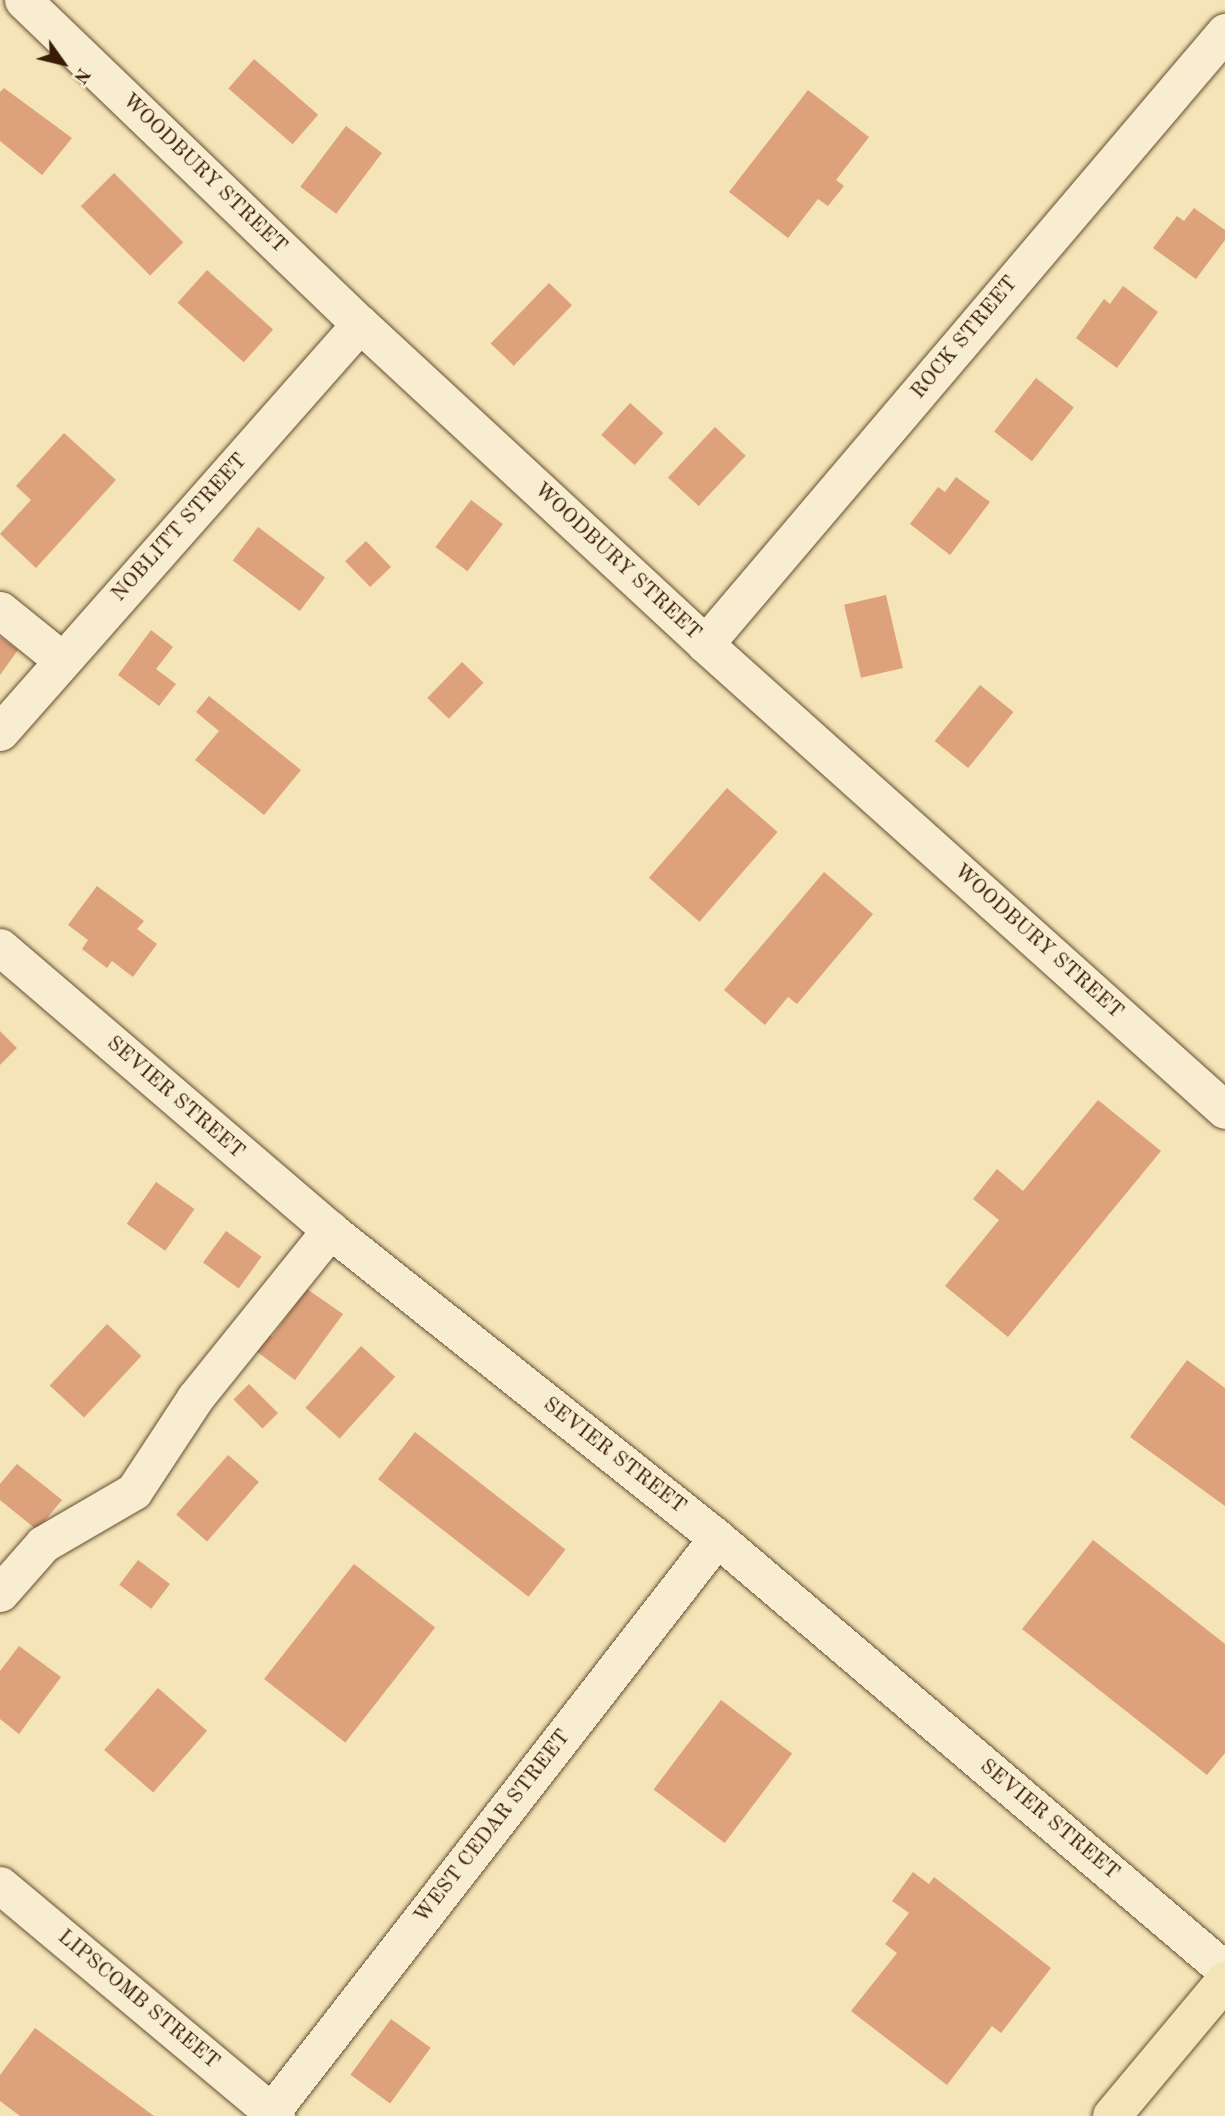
<!DOCTYPE html>
<style>
body{margin:0}
#map{position:relative;width:1225px;height:2116px;overflow:hidden;background:#f4e4b7;font-family:"Old Standard TT",serif}
div>[style]{position:absolute}
.building>*{inset:0;background:#dda17c;transform-origin:0 0}
.roads{filter:drop-shadow(0 0 2px #684e32) drop-shadow(0 0 2px #684e32)}
.street>*{height:37px;margin:-18.5px;padding:0 18.5px;transform-origin:18.5px;border-radius:18.5px;background:#f8edd0}
.highway>*{height:38px;margin:-19px;padding:0 19px;transform-origin:19px;border-radius:19px;background:#f4e4b7}
span{translate:-50% -50%;white-space:nowrap;text-align:center;line-height:1.15;-webkit-text-stroke:5px #f8edd0;paint-order:stroke}
.street-label{font-size:21px;color:#3a1c06}
.north{position:absolute;left:28px;top:28px;width:70px;height:70px;-webkit-text-stroke:5px #f8edd0;paint-order:stroke;rotate:124deg;font-size:19px;font-weight:700;line-height:28px;text-align:center;color:#3a1c06}
.north::after{content:'';display:block;margin:auto;width:24px;height:32px;background:#3a1c06;clip-path:polygon(50% 0,100% 100%,50% 72%,0 100%)}
</style>
<div id="map">
<div class="building">
<i style="left:254px;top:59px;width:85px;height:39px;rotate:41deg"></i>
<i style="clip-path:polygon(4px 88px,72px 138px,42px 175px,0 141px,0 92px)"></i>
<i style="clip-path:polygon(808px 90px,869px 137px,836px 180px,844px 186px,828px 206px,818px 199px,788px 238px,729px 192px)"></i>
<i style="left:346px;top:126px;width:45px;height:76px;rotate:37deg"></i>
<i style="left:114px;top:173px;width:98px;height:47px;rotate:45deg"></i>
<i style="clip-path:polygon(1194px 208px,1225px 230px,1225px 240px,1196px 279px,1153px 248px,1177px 216px,1184px 221px)"></i>
<i style="left:207px;top:270px;width:89px;height:44px;rotate:42deg"></i>
<i style="left:549px;top:283px;width:32px;height:84px;rotate:44deg"></i>
<i style="clip-path:polygon(1123px 286px,1158px 312px,1117px 368px,1076px 338px,1104px 299px,1110px 304px)"></i>
<i style="left:1036px;top:378px;width:48px;height:68px;rotate:38deg"></i>
<i style="left:630px;top:403px;width:45px;height:43px;rotate:42deg"></i>
<i style="left:715px;top:427px;width:42px;height:69px;rotate:43deg"></i>
<i style="clip-path:polygon(64px 433px,116px 480px,36px 568px,0 534px,31px 500px,16px 486px)"></i>
<i style="clip-path:polygon(956px 477px,990px 502px,950px 555px,910px 524px,938px 487px,945px 492px)"></i>
<i style="left:471px;top:500px;width:40px;height:59px;rotate:37deg"></i>
<i style="left:258px;top:527px;width:84px;height:42px;rotate:37deg"></i>
<i style="left:366px;top:541px;width:36px;height:29px;rotate:46deg"></i>
<i style="left:886px;top:595px;width:75px;height:43px;rotate:77deg"></i>
<i style="clip-path:polygon(151px 630px,173px 647px,156px 669px,176px 684px,159px 706px,118px 675px)"></i>
<i style="clip-path:polygon(0 637px,18px 650px,0 675px)"></i>
<i style="left:462px;top:662px;width:30px;height:50px;rotate:44deg"></i>
<i style="left:980px;top:685px;width:43px;height:72px;rotate:39deg"></i>
<i style="clip-path:polygon(209px 696px,301px 770px,264px 815px,195px 760px,219px 731px,196px 712px)"></i>
<i style="left:727px;top:788px;width:67px;height:119px;rotate:41deg"></i>
<i style="clip-path:polygon(824px 872px,873px 914px,797px 1004px,788px 997px,765px 1025px,724px 990px)"></i>
<i style="clip-path:polygon(97px 886px,144px 921px,137px 929px,157px 944px,133px 977px,112px 961px,107px 968px,82px 949px,88px 940px,68px 925px)"></i>
<i style="clip-path:polygon(0 1031px,17px 1048px,0 1065px)"></i>
<i style="clip-path:polygon(1098px 1100px,1161px 1151px,1008px 1337px,945px 1286px,999px 1220px,973px 1199px,997px 1169px,1023px 1191px)"></i>
<i style="left:156px;top:1182px;width:47px;height:51px;rotate:35deg"></i>
<i style="left:226px;top:1231px;width:44px;height:39px;rotate:36deg"></i>
<i style="clip-path:polygon(307px 1289px,343px 1314px,295px 1380px,248px 1345px,260px 1328px,272px 1337px)"></i>
<i style="left:107px;top:1324px;width:47px;height:84px;rotate:43deg"></i>
<i style="left:361px;top:1346px;width:46px;height:83px;rotate:42deg"></i>
<i style="clip-path:polygon(1187px 1360px,1225px 1388px,1225px 1506px,1130px 1437px)"></i>
<i style="left:249px;top:1384px;width:41px;height:22px;rotate:45deg"></i>
<i style="left:415px;top:1432px;width:191px;height:60px;rotate:38deg"></i>
<i style="left:228px;top:1455px;width:41px;height:79px;rotate:41deg"></i>
<i style="clip-path:polygon(17px 1464px,62px 1500px,37px 1530px,0 1500px,0 1484px)"></i>
<i style="clip-path:polygon(1093px 1540px,1225px 1644px,1225px 1753px,1207px 1775px,1022px 1629px)"></i>
<i style="left:138px;top:1560px;width:40px;height:31px;rotate:37deg"></i>
<i style="left:354px;top:1564px;width:103px;height:146px;rotate:38deg"></i>
<i style="clip-path:polygon(19px 1646px,61px 1677px,19px 1734px,0 1719px,0 1671px)"></i>
<i style="left:158px;top:1688px;width:65px;height:82px;rotate:41deg"></i>
<i style="left:721px;top:1700px;width:89px;height:112px;rotate:37deg"></i>
<i style="clip-path:polygon(913px 1872px,929px 1884px,934px 1877px,1051px 1968px,1001px 2033px,992px 2026px,947px 2085px,851px 2011px,897px 1953px,885px 1944px,909px 1913px,892px 1901px)"></i>
<i style="left:391px;top:2019px;width:49px;height:69px;rotate:36deg"></i>
<i style="clip-path:polygon(35px 2028px,154px 2116px,20px 2116px,0 2101px,0 2075px)"></i>
</div>
<div class="roads">
<div class="street">
<i style="left:23px;top:0;width:467px;rotate:43.9deg"></i>
<i style="left:360px;top:324px;width:471px;rotate:42.8deg"></i>
<i style="left:705px;top:644px;width:698px;rotate:41.87deg"></i>
<i style="left:0;top:610px;width:80px;rotate:38.9deg"></i>
<i style="left:705px;top:644px;width:803px;rotate:-49.65deg"></i>
<i style="left:0;top:732px;width:544px;rotate:-48.58deg"></i>
<i style="left:0;top:947px;width:435px;rotate:40.6deg"></i>
<i style="left:330px;top:1230px;width:495px;rotate:38.5deg"></i>
<i style="left:717px;top:1538px;width:667px;rotate:40.38deg"></i>
<i style="left:0;top:1593px;width:65px;rotate:-48.7deg"></i>
<i style="left:43px;top:1544px;width:105px;rotate:-30.2deg"></i>
<i style="left:134px;top:1491px;width:111px;rotate:-56.7deg"></i>
<i style="left:195px;top:1398px;width:216px;rotate:-51.2deg"></i>
<i style="left:0;top:1885px;width:360px;rotate:39.9deg"></i>
<i style="left:268px;top:2116px;width:732px;rotate:-52.16deg"></i>
</div>
<div class="highway">
<i style="left:1112px;top:2116px;width:176px;rotate:-50.1deg"></i>
</div>
</div>
<div class="street-label">
<span style="left:204px;top:174px;rotate:44deg">WOODBURY STREET</span>
<span style="left:965px;top:338px;rotate:-50deg">ROCK STREET</span>
<span style="left:180px;top:528px;rotate:-48deg">NOBLITT STREET</span>
<span style="left:617px;top:562px;rotate:43deg">WOODBURY STREET</span>
<span style="left:1038px;top:942px;rotate:42deg">WOODBURY STREET</span>
<span style="left:175px;top:1098px;rotate:41deg">SEVIER STREET</span>
<span style="left:614px;top:1456px;rotate:38deg">SEVIER STREET</span>
<span style="left:1049px;top:1820px;rotate:40deg">SEVIER STREET</span>
<span style="left:493px;top:1827px;rotate:-52deg">WEST CEDAR STREET</span>
<span style="left:138px;top:2000px;rotate:40deg">LIPSCOMB STREET</span>
</div>
<div class="north">N</div>
</div>
